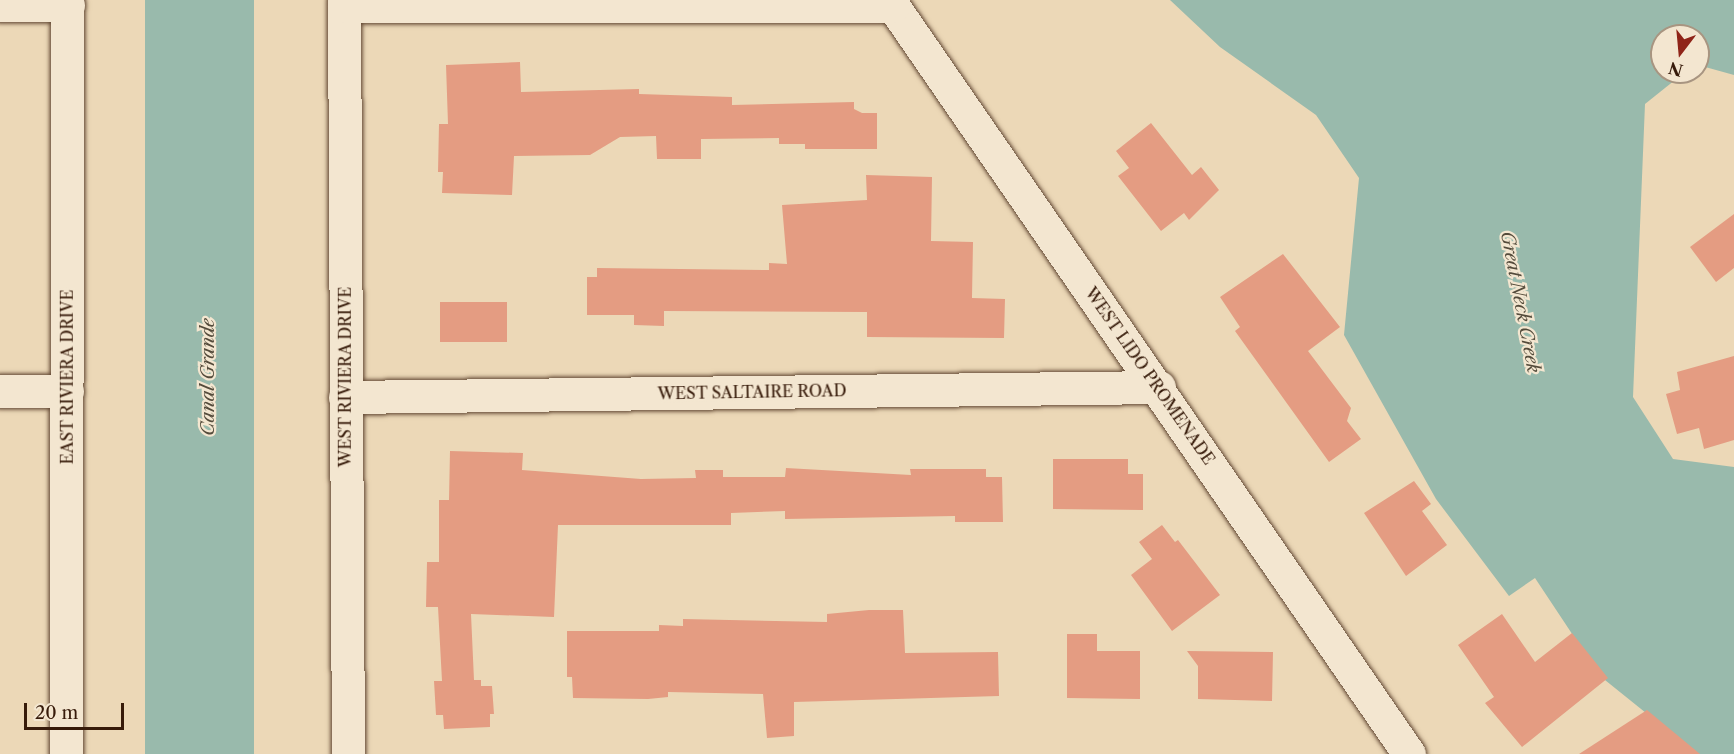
<!DOCTYPE html>
<style>
body{margin:0}
#map{position:relative;width:1734px;height:754px;overflow:hidden;background:#ecd8b7;font-family:"Libre Caslon Text",serif}
div>[style]{position:absolute}
.water>*{inset:0;background:#99baac;transform-origin:0 0}
.building>*{inset:0;background:#e49c82;transform-origin:0 0}
.roads{filter:drop-shadow(0 0 2px #644a35) drop-shadow(0 0 2px #644a35)}
.minor>*{height:33px;margin:-16.5px;padding:0 16.5px;transform-origin:16.5px;border-radius:16.5px;background:#f3e6d0}
span{translate:-50% -50%;white-space:nowrap;text-align:center;line-height:1.15;-webkit-text-stroke:4.5px #f3e6d0;paint-order:stroke}
.street-label{font-size:16px;color:#371b0a}
.water-label{font-size:18px;color:#544b3b;font-style:italic}
.north{position:absolute;left:1650px;top:24px;width:60px;height:60px;box-sizing:border-box;background:#f3e6d0;border:2px solid #a89581;border-radius:50%;rotate:196deg;font-size:16px;font-weight:700;line-height:24px;text-align:center;color:#371b0a}
.north::after{content:'';display:block;margin:auto;width:21px;height:27px;background:#8f2418;clip-path:polygon(50% 0,100% 100%,50% 72%,0 100%)}
.scale{position:absolute;left:24px;top:703px;width:100px;height:27px;box-sizing:border-box;border:3px solid #371b0a;border-top:0;padding-left:8px;font-size:18px;line-height:21px;white-space:nowrap;color:#371b0a;-webkit-text-stroke:4px #f3e6d0;paint-order:stroke}
</style>
<div id="map">
<div class="water">
<i style="left:145px;top:0;width:109px;height:754px"></i>
<i style="clip-path:polygon(1170px 0,1734px 0,1734px 75px,1698px 65px,1698px 36px,1662px 36px,1662px 72px,1685px 72px,1645px 104px,1633px 397px,1673px 459px,1734px 467px,1734px 754px,1697px 754px,1600px 676px,1535px 578px,1509px 596px,1436px 499px,1344px 335px,1359px 178px,1316px 115px,1220px 47px)"></i>
</div>
<div class="building">
<i style="clip-path:polygon(520px 62px,521px 92px,639px 89px,639px 94px,732px 97px,732px 105px,854px 102px,854px 109px,862px 113px,877px 113px,877px 149px,805px 149px,805px 144px,779px 144px,779px 138px,701px 139px,701px 159px,657px 159px,656px 136px,620px 137px,590px 155px,514px 156px,512px 195px,442px 193px,443px 172px,438px 172px,439px 124px,448px 124px,446px 65px)"></i>
<i style="clip-path:polygon(1151px 123px,1192px 175px,1201px 167px,1219px 190px,1189px 220px,1184px 213px,1161px 231px,1118px 176px,1129px 168px,1116px 151px)"></i>
<i style="clip-path:polygon(866px 175px,932px 177px,931px 241px,973px 242px,972px 298px,1005px 299px,1004px 338px,867px 337px,867px 312px,664px 311px,664px 326px,634px 325px,634px 315px,587px 315px,587px 277px,597px 277px,597px 268px,769px 270px,769px 263px,787px 264px,782px 205px,867px 200px)"></i>
<i style="clip-path:polygon(1734px 214px,1734px 268px,1716px 282px,1690px 247px)"></i>
<i style="clip-path:polygon(1283px 254px,1340px 327px,1308px 351px,1351px 408px,1347px 421px,1361px 439px,1329px 462px,1235px 331px,1240px 327px,1220px 297px)"></i>
<i style="left:440px;top:302px;width:67px;height:40px"></i>
<i style="clip-path:polygon(1734px 356px,1734px 440px,1704px 449px,1699px 428px,1677px 434px,1666px 394px,1680px 390px,1677px 372px)"></i>
<i style="clip-path:polygon(450px 451px,523px 453px,522px 470px,641px 479px,696px 478px,695px 470px,723px 470px,723px 477px,785px 477px,786px 468px,911px 475px,910px 469px,986px 469px,986px 477px,1002px 477px,1003px 522px,955px 522px,955px 516px,785px 519px,785px 511px,731px 513px,731px 525px,558px 525px,554px 617px,471px 614px,474px 680px,481px 680px,481px 686px,492px 686px,494px 714px,490px 714px,490px 727px,444px 729px,443px 715px,436px 715px,434px 681px,442px 681px,438px 607px,426px 607px,427px 562px,439px 562px,439px 500px,449px 500px)"></i>
<i style="clip-path:polygon(1053px 459px,1128px 459px,1128px 474px,1143px 474px,1143px 510px,1053px 509px)"></i>
<i style="clip-path:polygon(1414px 481px,1431px 504px,1422px 511px,1447px 545px,1406px 576px,1364px 513px)"></i>
<i style="clip-path:polygon(1162px 525px,1175px 542px,1178px 540px,1220px 595px,1172px 631px,1131px 575px,1152px 559px,1139px 542px)"></i>
<i style="clip-path:polygon(869px 610px,903px 610px,905px 653px,998px 652px,999px 696px,794px 702px,794px 736px,767px 738px,763px 694px,668px 692px,668px 697px,648px 699px,573px 698px,572px 677px,567px 677px,567px 631px,659px 631px,659px 625px,683px 626px,683px 619px,827px 622px,827px 614px)"></i>
<i style="clip-path:polygon(1502px 614px,1535px 662px,1572px 633px,1608px 678px,1522px 747px,1485px 703px,1494px 697px,1458px 645px)"></i>
<i style="clip-path:polygon(1067px 634px,1097px 634px,1097px 651px,1140px 651px,1140px 699px,1067px 698px)"></i>
<i style="clip-path:polygon(1187px 651px,1273px 652px,1272px 701px,1198px 699px,1198px 666px)"></i>
<i style="clip-path:polygon(1647px 710px,1700px 754px,1579px 754px)"></i>
</div>
<div class="roads">
<div class="minor">
<i style="left:344px;top:0;width:754px;rotate:89.7deg"></i>
<i style="left:889px;top:0;width:916px;rotate:55.41deg"></i>
<i style="left:0;top:5px;width:68px"></i>
<i style="left:344px;top:6px;width:549px"></i>
<i style="left:0;top:391px;width:67px"></i>
<i style="left:345px;top:397px;width:814px;rotate:-0.7deg"></i>
<i style="left:66px;top:754px;width:754px;rotate:-89.92deg"></i>
</div>
</div>
<div class="street-label">
<span style="left:1150px;top:376px;rotate:55deg">WEST LIDO PROMENADE</span>
<span style="left:67px;top:377px;rotate:-90deg">EAST RIVIERA DRIVE</span>
<span style="left:345px;top:377px;rotate:-90deg">WEST RIVIERA DRIVE</span>
<span style="left:752px;top:392px;rotate:-1deg">WEST SALTAIRE ROAD</span>
</div>
<div class="water-label">
<span style="left:1520px;top:302px;rotate:79deg">Great Neck Creek</span>
<span style="left:208px;top:377px;rotate:-90deg">Canal Grande</span>
</div>
<div class="north">N</div>
<div class="scale">20 m</div>
</div>
